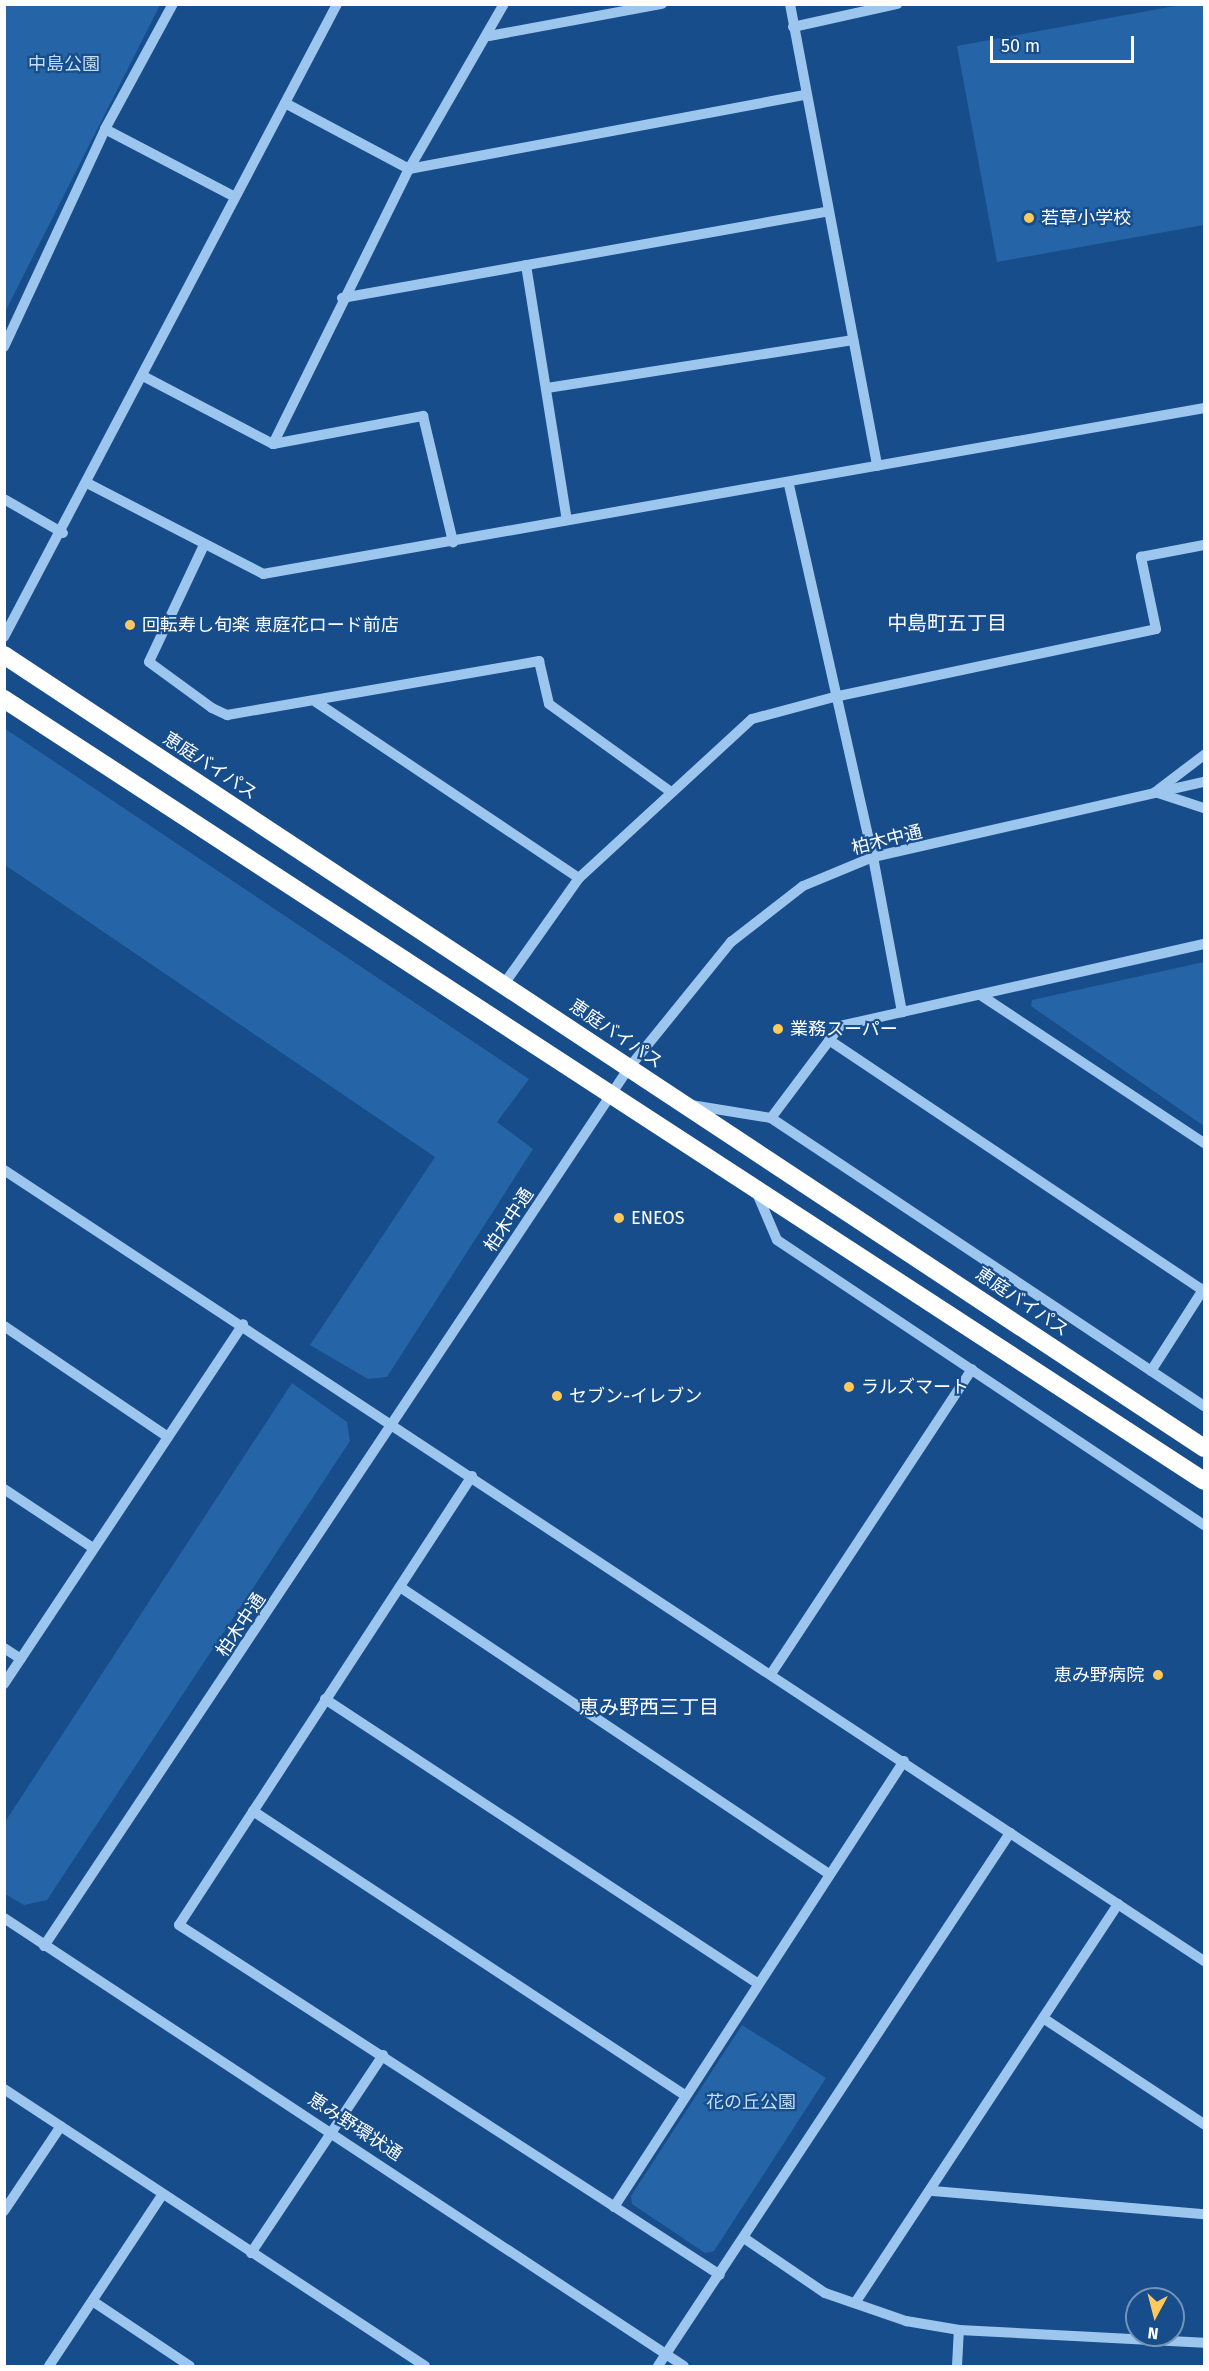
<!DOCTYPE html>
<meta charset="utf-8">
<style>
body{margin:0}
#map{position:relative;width:1209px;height:2371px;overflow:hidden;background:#164d8a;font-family:"Fira Sans","Noto Sans JP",sans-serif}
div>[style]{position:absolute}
.green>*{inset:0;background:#2565a7}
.minor>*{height:10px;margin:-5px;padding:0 5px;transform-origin:5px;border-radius:5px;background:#9dc6ef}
.highway>*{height:18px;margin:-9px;padding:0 9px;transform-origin:9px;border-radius:9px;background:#fff}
.dots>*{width:16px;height:16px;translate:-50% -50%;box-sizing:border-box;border:3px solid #164d8a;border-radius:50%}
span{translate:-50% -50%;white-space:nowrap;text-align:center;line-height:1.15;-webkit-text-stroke:4.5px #164d8a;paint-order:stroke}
.park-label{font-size:18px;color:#c4dffb}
.poi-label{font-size:18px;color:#fff}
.left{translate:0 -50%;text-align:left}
.right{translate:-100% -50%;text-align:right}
.street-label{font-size:18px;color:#fff}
.neighbourhood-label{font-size:20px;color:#fff}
.frame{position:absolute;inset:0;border:6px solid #fff;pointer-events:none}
.north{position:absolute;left:1125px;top:2287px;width:60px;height:60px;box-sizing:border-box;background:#164d8a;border:2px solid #7394b9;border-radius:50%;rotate:187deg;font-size:16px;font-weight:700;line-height:24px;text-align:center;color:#fff}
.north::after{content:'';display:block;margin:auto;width:21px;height:27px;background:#ffc95b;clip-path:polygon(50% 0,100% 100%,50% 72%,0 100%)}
.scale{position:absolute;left:990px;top:36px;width:144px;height:27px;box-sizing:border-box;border:3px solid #fff;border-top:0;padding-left:8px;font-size:18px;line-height:21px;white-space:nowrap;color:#fff;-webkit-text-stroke:4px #164d8a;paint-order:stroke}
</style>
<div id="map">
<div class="green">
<i style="clip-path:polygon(5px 4px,160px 5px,5px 312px,4px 5px)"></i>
<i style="clip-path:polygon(1180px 5px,1204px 5px,1204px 225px,997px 262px,957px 46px)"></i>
<i style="clip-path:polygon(4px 728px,529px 1079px,497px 1122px,533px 1149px,387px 1377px,368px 1379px,310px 1345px,435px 1157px,5px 865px)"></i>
<i style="clip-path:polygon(1204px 962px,1204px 1126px,1031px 1006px,1032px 1000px)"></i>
<i style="clip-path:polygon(292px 1383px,347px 1422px,350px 1441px,47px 1900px,24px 1905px,5px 1894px,5px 1822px)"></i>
<i style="clip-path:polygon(742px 2025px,826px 2078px,714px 2251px,705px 2253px,632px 2204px,631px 2196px)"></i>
</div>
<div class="minor">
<i style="left:790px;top:4px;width:470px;rotate:79.3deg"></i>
<i style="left:793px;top:27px;width:107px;rotate:-12.5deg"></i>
<i style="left:489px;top:36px;width:176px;rotate:-10.5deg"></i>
<i style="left:285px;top:103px;width:140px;rotate:28deg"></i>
<i style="left:409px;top:169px;width:404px;rotate:-10.6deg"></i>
<i style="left:105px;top:129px;width:144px;rotate:27.6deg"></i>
<i style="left:526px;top:265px;width:258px;rotate:80.9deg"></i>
<i style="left:342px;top:298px;width:494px;rotate:-10.1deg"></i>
<i style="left:4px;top:347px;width:240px;rotate:-65.1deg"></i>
<i style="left:105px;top:129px;width:142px;rotate:-61.5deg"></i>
<i style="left:143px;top:376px;width:147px;rotate:27.6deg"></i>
<i style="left:273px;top:444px;width:153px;rotate:-10.6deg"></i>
<i style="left:423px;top:416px;width:130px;rotate:76.6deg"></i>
<i style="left:547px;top:388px;width:310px;rotate:-8.9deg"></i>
<i style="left:273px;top:444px;width:307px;rotate:-63.7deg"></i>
<i style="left:409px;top:169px;width:190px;rotate:-60.1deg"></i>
<i style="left:89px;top:484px;width:196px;rotate:27.3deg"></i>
<i style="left:263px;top:574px;width:956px;rotate:-10deg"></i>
<i style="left:789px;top:485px;width:381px;rotate:77.3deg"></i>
<i style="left:873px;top:857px;width:158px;rotate:79.4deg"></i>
<i style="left:4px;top:499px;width:68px;rotate:30deg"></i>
<i style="left:204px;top:545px;width:129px;rotate:115.2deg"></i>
<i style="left:149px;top:662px;width:78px;rotate:36.1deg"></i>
<i style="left:212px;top:708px;width:17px;rotate:25deg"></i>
<i style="left:227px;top:715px;width:317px;rotate:-9.8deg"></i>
<i style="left:539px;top:661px;width:44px;rotate:76.9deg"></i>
<i style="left:549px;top:704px;width:150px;rotate:35.8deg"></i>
<i style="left:4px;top:637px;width:715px;rotate:-62.25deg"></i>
<i style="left:316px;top:702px;width:316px;rotate:33.8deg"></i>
<i style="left:1158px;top:790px;width:58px;rotate:-37.3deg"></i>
<i style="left:1155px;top:792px;width:52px;rotate:18.1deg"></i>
<i style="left:504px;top:984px;width:130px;rotate:-54.7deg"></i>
<i style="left:579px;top:878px;width:235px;rotate:-42.6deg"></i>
<i style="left:752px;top:719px;width:85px;rotate:-15deg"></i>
<i style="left:834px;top:697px;width:329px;rotate:-11.9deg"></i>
<i style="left:1156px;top:629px;width:74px;rotate:-101.8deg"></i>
<i style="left:1141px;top:557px;width:64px;rotate:-10.8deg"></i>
<i style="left:982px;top:996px;width:266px;rotate:33.5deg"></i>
<i style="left:829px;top:1040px;width:451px;rotate:33.8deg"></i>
<i style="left:691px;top:1105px;width:81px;rotate:9.2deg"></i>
<i style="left:771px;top:1118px;width:520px;rotate:33.63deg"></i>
<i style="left:771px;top:1118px;width:115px;rotate:-53.1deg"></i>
<i style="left:840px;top:1026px;width:373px;rotate:-12.7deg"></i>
<i style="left:4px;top:1170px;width:1437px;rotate:33.39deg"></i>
<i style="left:756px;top:1191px;width:53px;rotate:66.8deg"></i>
<i style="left:777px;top:1240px;width:513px;rotate:33.72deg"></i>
<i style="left:4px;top:1326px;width:198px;rotate:34.1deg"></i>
<i style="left:1151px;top:1371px;width:98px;rotate:-57.4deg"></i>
<i style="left:472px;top:1476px;width:536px;rotate:123.13deg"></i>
<i style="left:179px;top:1925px;width:644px;rotate:32.9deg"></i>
<i style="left:4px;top:1489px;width:107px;rotate:33.5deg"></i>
<i style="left:400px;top:1587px;width:516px;rotate:33.78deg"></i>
<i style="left:4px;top:1648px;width:20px;rotate:33deg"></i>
<i style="left:771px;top:1674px;width:365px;rotate:-56.6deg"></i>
<i style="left:4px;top:1684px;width:432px;rotate:-56.4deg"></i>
<i style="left:325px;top:1699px;width:517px;rotate:33.32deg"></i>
<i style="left:253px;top:1811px;width:518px;rotate:33.35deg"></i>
<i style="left:4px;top:1918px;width:814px;rotate:33.38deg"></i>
<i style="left:44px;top:1946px;width:1054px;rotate:-56.34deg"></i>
<i style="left:628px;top:1069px;width:164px;rotate:-51deg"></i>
<i style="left:731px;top:942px;width:91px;rotate:-37.9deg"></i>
<i style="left:803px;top:886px;width:76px;rotate:-22.5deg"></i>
<i style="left:873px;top:857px;width:339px;rotate:-12.8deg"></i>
<i style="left:1043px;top:2018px;width:193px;rotate:33.4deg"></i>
<i style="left:4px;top:2089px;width:504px;rotate:33.34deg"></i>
<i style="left:933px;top:2191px;width:272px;rotate:4.9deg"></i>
<i style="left:614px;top:2207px;width:532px;rotate:-56.97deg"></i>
<i style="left:4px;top:2211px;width:102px;rotate:-56.2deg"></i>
<i style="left:744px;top:2238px;width:98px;rotate:34.2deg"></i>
<i style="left:825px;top:2293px;width:86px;rotate:19.1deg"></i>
<i style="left:906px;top:2321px;width:54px;rotate:9.6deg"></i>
<i style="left:959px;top:2330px;width:245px;rotate:3deg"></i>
<i style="left:251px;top:2253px;width:238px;rotate:-56.3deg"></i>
<i style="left:94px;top:2302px;width:115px;rotate:33.7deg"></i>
<i style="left:855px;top:2303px;width:478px;rotate:-56.6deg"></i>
<i style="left:49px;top:2366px;width:205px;rotate:-56.5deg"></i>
<i style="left:658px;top:2366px;width:639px;rotate:-56.56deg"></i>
<i style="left:957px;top:2366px;width:36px;rotate:-87deg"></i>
</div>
<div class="highway">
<i style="left:4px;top:655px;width:1438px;rotate:33.46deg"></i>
<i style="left:4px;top:699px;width:1432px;rotate:33.09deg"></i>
</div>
<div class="dots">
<i style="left:1029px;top:218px;background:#ffc95b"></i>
<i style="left:130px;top:625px;background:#ffc95b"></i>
<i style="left:778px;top:1029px;background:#ffc95b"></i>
<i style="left:619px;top:1218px;background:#ffc95b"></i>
<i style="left:849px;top:1387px;background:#ffc95b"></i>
<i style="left:557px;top:1396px;background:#ffc95b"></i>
<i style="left:1158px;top:1675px;background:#ffc95b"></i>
</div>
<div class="park-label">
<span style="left:64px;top:64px">中島公園</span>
<span style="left:751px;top:2102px">花の丘公園</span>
</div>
<div class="poi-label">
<span class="left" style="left:1041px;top:218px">若草小学校</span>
<span class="left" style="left:142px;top:625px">回転寿し旬楽 恵庭花ロード前店</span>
<span class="left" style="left:790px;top:1029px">業務スーパー</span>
<span class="left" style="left:631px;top:1218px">ENEOS</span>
<span class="left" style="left:861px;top:1387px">ラルズマート</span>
<span class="left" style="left:569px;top:1396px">セブン-イレブン</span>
<span class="right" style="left:1144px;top:1675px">恵み野病院</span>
</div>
<div class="street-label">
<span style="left:210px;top:766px;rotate:33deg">恵庭バイパス</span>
<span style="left:887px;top:840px;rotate:-14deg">柏木中通</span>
<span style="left:616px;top:1034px;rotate:34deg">恵庭バイパス</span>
<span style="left:509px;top:1220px;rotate:-56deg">柏木中通</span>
<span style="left:1022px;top:1302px;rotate:34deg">恵庭バイパス</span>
<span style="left:241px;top:1625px;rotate:-56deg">柏木中通</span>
<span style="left:355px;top:2127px;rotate:33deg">恵み野環状通</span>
</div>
<div class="neighbourhood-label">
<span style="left:947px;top:623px">中島町五丁目</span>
<span style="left:649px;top:1707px">恵み野西三丁目</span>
</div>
<div class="frame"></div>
<div class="north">N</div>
<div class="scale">50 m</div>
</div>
